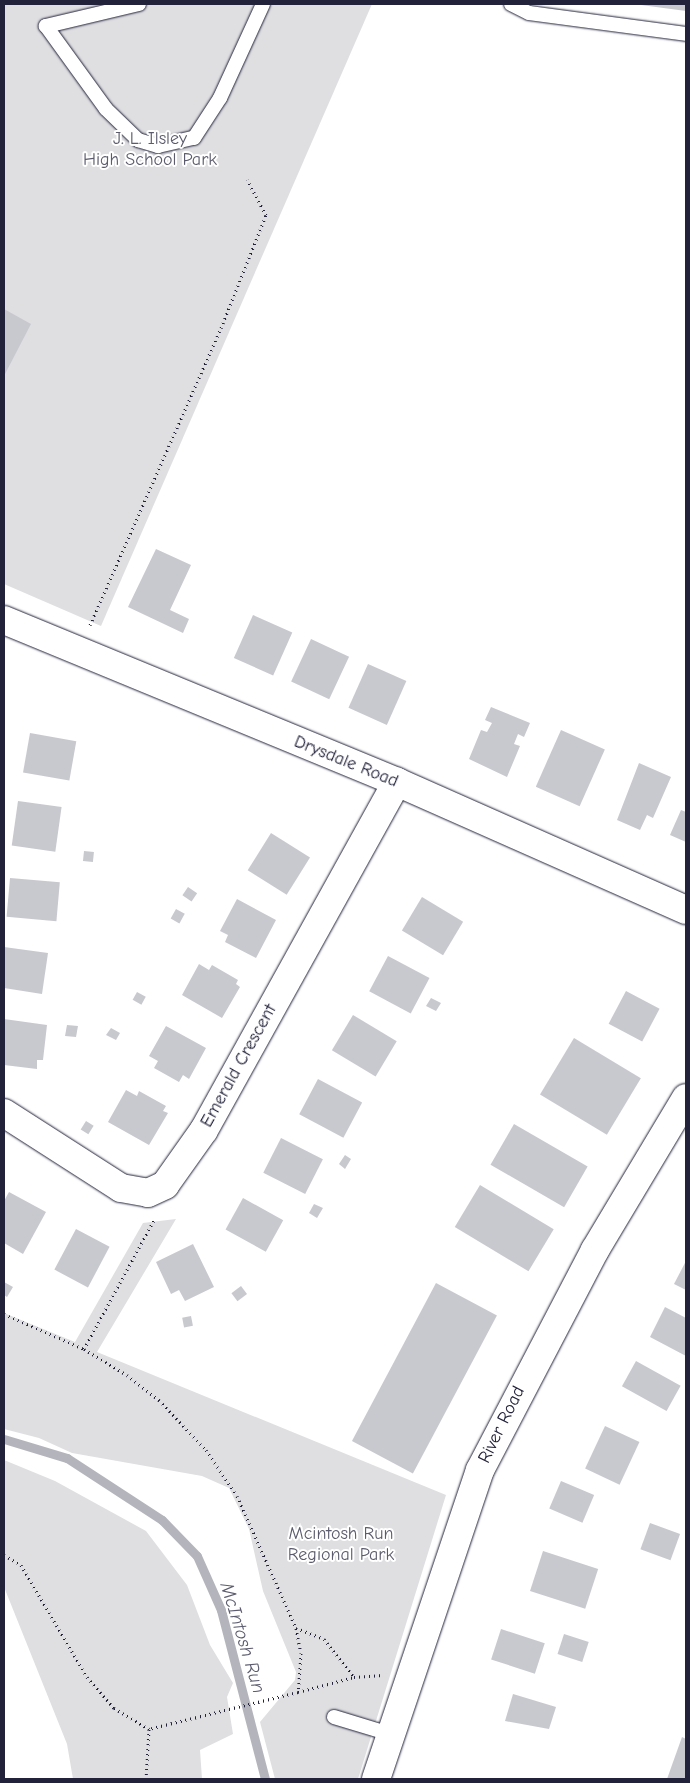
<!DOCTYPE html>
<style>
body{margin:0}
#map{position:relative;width:690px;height:1783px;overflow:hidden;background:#fff;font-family:"Comic Neue",sans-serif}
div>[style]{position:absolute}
.green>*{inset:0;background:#dfdfe2}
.stream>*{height:9px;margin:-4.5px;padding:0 4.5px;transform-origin:4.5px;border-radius:4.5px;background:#b4b4bc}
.building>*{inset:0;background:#c8c8cf;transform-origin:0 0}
.path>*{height:3px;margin-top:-1.5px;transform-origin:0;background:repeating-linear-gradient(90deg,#22223b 0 1px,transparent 0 5px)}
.roads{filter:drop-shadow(0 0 1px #22223b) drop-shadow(0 0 1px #22223b)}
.service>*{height:14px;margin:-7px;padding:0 7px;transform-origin:7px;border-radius:7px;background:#fff}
.minor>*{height:28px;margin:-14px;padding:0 14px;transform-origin:14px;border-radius:14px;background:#fff}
.tertiary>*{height:28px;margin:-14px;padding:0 14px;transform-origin:14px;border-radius:14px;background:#fff}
span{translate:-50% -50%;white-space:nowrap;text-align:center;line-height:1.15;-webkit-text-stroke:4px #fff;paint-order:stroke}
.park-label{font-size:18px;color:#5b5b6d}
.street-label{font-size:18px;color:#22223b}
.water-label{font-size:19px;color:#5c5c6f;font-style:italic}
.frame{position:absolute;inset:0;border:5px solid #22223b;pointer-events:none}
</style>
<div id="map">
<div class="green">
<i style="clip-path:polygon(4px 4px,372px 4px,101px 626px,4px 584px)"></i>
<i style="clip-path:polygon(176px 1219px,97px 1352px,446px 1495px,358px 1779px,275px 1779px,260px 1722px,295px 1680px,296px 1672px,263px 1591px,249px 1529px,229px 1488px,202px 1476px,72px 1453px,39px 1438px,4px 1429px,4px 1313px,75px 1342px,143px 1223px)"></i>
<i style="clip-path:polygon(4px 1460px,55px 1481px,146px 1531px,187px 1585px,210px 1645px,233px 1683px,227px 1697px,233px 1734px,200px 1750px,202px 1779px,73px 1779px,67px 1744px,4px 1587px)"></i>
</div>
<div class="stream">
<i style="left:4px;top:1439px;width:66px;rotate:16.8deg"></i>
<i style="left:67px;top:1458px;width:113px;rotate:33.1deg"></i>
<i style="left:162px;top:1520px;width:50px;rotate:45.8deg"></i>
<i style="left:197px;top:1556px;width:59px;rotate:66deg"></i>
<i style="left:221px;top:1610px;width:175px;rotate:75.4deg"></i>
</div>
<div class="building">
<i style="clip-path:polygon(641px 4px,686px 4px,686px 11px,641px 5px)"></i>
<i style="clip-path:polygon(4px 309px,31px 324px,4px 376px)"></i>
<i style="clip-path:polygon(156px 549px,191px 565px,170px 610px,189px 619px,183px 633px,128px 607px)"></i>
<i style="left:253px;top:615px;width:43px;height:47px;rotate:24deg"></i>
<i style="left:311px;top:639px;width:42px;height:47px;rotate:25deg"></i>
<i style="left:368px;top:664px;width:42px;height:48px;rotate:24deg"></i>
<i style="clip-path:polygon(491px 707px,530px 723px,524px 737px,518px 734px,514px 744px,520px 746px,507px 777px,469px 759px,481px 730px,487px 732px,492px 723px,485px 720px)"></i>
<i style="left:561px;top:730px;width:48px;height:62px;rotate:24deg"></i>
<i style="left:30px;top:733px;width:47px;height:40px;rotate:10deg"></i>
<i style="clip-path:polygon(639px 763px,671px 777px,653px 818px,647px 815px,640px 830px,617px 820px)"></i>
<i style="left:18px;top:801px;width:44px;height:45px;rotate:8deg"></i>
<i style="clip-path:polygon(681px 810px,686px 812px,686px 842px,670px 835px)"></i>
<i style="left:271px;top:833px;width:46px;height:44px;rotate:32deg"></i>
<i style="left:84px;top:851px;width:10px;height:10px;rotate:6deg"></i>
<i style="left:10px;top:878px;width:50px;height:39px;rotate:5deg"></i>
<i style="left:188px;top:887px;width:11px;height:10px;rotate:34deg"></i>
<i style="left:422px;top:897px;width:48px;height:39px;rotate:31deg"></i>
<i style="clip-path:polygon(237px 899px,276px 920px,256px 958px,225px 942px,228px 935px,220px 931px)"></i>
<i style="left:176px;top:909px;width:10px;height:11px;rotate:29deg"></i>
<i style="clip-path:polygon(4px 947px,48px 953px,42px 994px,4px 988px)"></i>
<i style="left:388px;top:956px;width:47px;height:40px;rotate:28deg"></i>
<i style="clip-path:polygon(199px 964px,209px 970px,212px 965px,238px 980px,236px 984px,240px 987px,222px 1018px,182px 995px)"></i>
<i style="left:626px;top:991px;width:38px;height:37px;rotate:28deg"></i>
<i style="left:137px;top:992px;width:10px;height:9px;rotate:29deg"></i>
<i style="clip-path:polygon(431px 998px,441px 1003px,436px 1011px,426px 1006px)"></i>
<i style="left:353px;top:1015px;width:51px;height:41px;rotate:31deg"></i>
<i style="clip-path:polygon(4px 1019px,47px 1025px,43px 1060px,37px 1060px,37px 1069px,4px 1065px)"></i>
<i style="clip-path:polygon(67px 1025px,78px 1026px,76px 1037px,65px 1036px)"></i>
<i style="clip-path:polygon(166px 1026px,206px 1048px,189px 1079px,183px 1075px,179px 1082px,154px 1068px,158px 1061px,149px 1056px)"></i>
<i style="clip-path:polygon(111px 1028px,120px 1033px,116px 1040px,106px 1035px)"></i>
<i style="left:574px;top:1038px;width:78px;height:66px;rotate:31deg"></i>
<i style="left:318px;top:1079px;width:50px;height:40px;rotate:28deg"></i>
<i style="clip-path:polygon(126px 1090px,137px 1096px,139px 1091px,166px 1106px,163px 1111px,168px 1113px,149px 1145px,108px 1122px)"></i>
<i style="left:86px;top:1121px;width:9px;height:10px;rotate:32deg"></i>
<i style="left:514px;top:1124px;width:85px;height:47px;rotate:30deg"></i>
<i style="left:281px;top:1138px;width:47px;height:39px;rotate:27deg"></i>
<i style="clip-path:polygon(345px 1155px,351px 1159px,345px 1169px,339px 1164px)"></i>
<i style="left:480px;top:1185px;width:86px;height:49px;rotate:31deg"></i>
<i style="clip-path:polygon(9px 1192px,46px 1212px,23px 1254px,4px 1243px,4px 1201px)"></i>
<i style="left:243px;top:1198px;width:46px;height:36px;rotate:29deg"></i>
<i style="clip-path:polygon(314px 1204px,323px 1208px,317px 1218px,309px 1213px)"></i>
<i style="left:76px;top:1229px;width:38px;height:46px;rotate:28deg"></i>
<i style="clip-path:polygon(193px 1244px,214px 1287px,185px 1301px,179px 1290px,171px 1294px,156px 1262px)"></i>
<i style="clip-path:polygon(686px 1261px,686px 1290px,674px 1284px)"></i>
<i style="clip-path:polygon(4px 1282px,13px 1287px,7px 1297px,4px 1295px)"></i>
<i style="left:436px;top:1283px;width:69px;height:179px;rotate:28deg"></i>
<i style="left:241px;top:1286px;width:10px;height:12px;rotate:53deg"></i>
<i style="clip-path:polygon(665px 1307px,686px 1318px,686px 1356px,650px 1337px)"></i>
<i style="left:191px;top:1316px;width:10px;height:9px;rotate:79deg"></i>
<i style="left:636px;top:1361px;width:51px;height:29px;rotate:29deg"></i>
<i style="left:605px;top:1426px;width:38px;height:47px;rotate:25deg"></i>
<i style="left:561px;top:1481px;width:36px;height:30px;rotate:23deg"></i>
<i style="left:650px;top:1523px;width:32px;height:28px;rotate:20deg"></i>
<i style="left:543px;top:1551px;width:58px;height:42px;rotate:18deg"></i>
<i style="left:501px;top:1629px;width:46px;height:32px;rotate:18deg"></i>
<i style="left:564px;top:1634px;width:26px;height:21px;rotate:18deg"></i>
<i style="clip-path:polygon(513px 1694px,556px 1707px,549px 1729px,505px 1721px)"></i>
<i style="clip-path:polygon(682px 1737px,686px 1739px,686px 1779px,667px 1779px)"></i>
</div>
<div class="path">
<i style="left:90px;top:625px;width:325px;rotate:-66.2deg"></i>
<i style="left:221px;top:328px;width:122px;rotate:-68.3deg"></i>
<i style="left:266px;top:215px;width:40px;rotate:-118deg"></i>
<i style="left:4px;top:1314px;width:87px;rotate:23.6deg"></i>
<i style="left:84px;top:1349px;width:50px;rotate:31.2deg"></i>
<i style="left:127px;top:1375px;width:41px;rotate:38deg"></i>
<i style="left:159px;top:1400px;width:69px;rotate:46.8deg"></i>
<i style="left:206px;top:1450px;width:55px;rotate:56deg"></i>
<i style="left:237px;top:1496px;width:145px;rotate:65.9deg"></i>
<i style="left:296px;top:1628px;width:25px;rotate:79deg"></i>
<i style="left:301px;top:1653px;width:39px;rotate:94deg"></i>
<i style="left:298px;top:1692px;width:154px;rotate:166.1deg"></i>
<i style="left:149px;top:1729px;width:50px;rotate:93.4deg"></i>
<i style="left:84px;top:1349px;width:147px;rotate:-61.5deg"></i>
<i style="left:4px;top:1555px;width:20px;rotate:30deg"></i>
<i style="left:21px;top:1565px;width:130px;rotate:59.5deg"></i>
<i style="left:87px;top:1677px;width:41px;rotate:48.9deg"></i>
<i style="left:114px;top:1708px;width:41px;rotate:31deg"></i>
<i style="left:296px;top:1628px;width:30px;rotate:21deg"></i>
<i style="left:324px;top:1639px;width:48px;rotate:51.7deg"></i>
<i style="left:298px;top:1692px;width:58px;rotate:-15deg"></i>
<i style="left:354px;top:1677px;width:29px;rotate:-4deg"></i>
</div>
<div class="roads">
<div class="service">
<i style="left:139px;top:4px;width:96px;rotate:166.7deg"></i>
<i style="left:46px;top:26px;width:102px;rotate:54.1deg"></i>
<i style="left:106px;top:109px;width:45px;rotate:44.1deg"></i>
<i style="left:138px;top:140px;width:21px;rotate:17deg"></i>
<i style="left:158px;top:146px;width:37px;rotate:-13deg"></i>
<i style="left:194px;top:138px;width:48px;rotate:-57deg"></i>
<i style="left:220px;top:98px;width:103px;rotate:-65.4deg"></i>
<i style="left:511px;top:4px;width:20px;rotate:27deg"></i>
<i style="left:529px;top:13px;width:158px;rotate:7.6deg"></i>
<i style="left:334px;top:1717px;width:59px;rotate:16.9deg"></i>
</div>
<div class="minor">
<i style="left:4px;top:1113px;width:139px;rotate:32.7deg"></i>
<i style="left:121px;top:1188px;width:27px;rotate:10deg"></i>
<i style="left:148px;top:1193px;width:19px;rotate:-25deg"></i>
<i style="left:165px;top:1185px;width:67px;rotate:-54.7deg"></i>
<i style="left:204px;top:1130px;width:398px;rotate:-61deg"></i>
<i style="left:376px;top:1779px;width:326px;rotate:-71.4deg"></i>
<i style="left:480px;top:1470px;width:248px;rotate:-62.4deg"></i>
<i style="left:595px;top:1250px;width:177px;rotate:-59.1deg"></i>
</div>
<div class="tertiary">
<i style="left:4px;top:620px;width:425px;rotate:22.4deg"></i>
<i style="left:397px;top:782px;width:316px;rotate:23.9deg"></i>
</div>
</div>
<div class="park-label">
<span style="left:150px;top:150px">J. L. Ilsley<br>High School Park</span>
<span style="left:341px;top:1545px">Mcintosh Run<br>Regional Park</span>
</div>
<div class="street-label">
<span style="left:346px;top:762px;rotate:22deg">Drysdale Road</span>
<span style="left:239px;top:1066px;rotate:-61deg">Emerald Crescent</span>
<span style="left:502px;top:1425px;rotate:-64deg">River Road</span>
</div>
<div class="water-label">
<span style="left:242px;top:1638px;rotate:73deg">McIntosh Run</span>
</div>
<div class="frame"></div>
</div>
